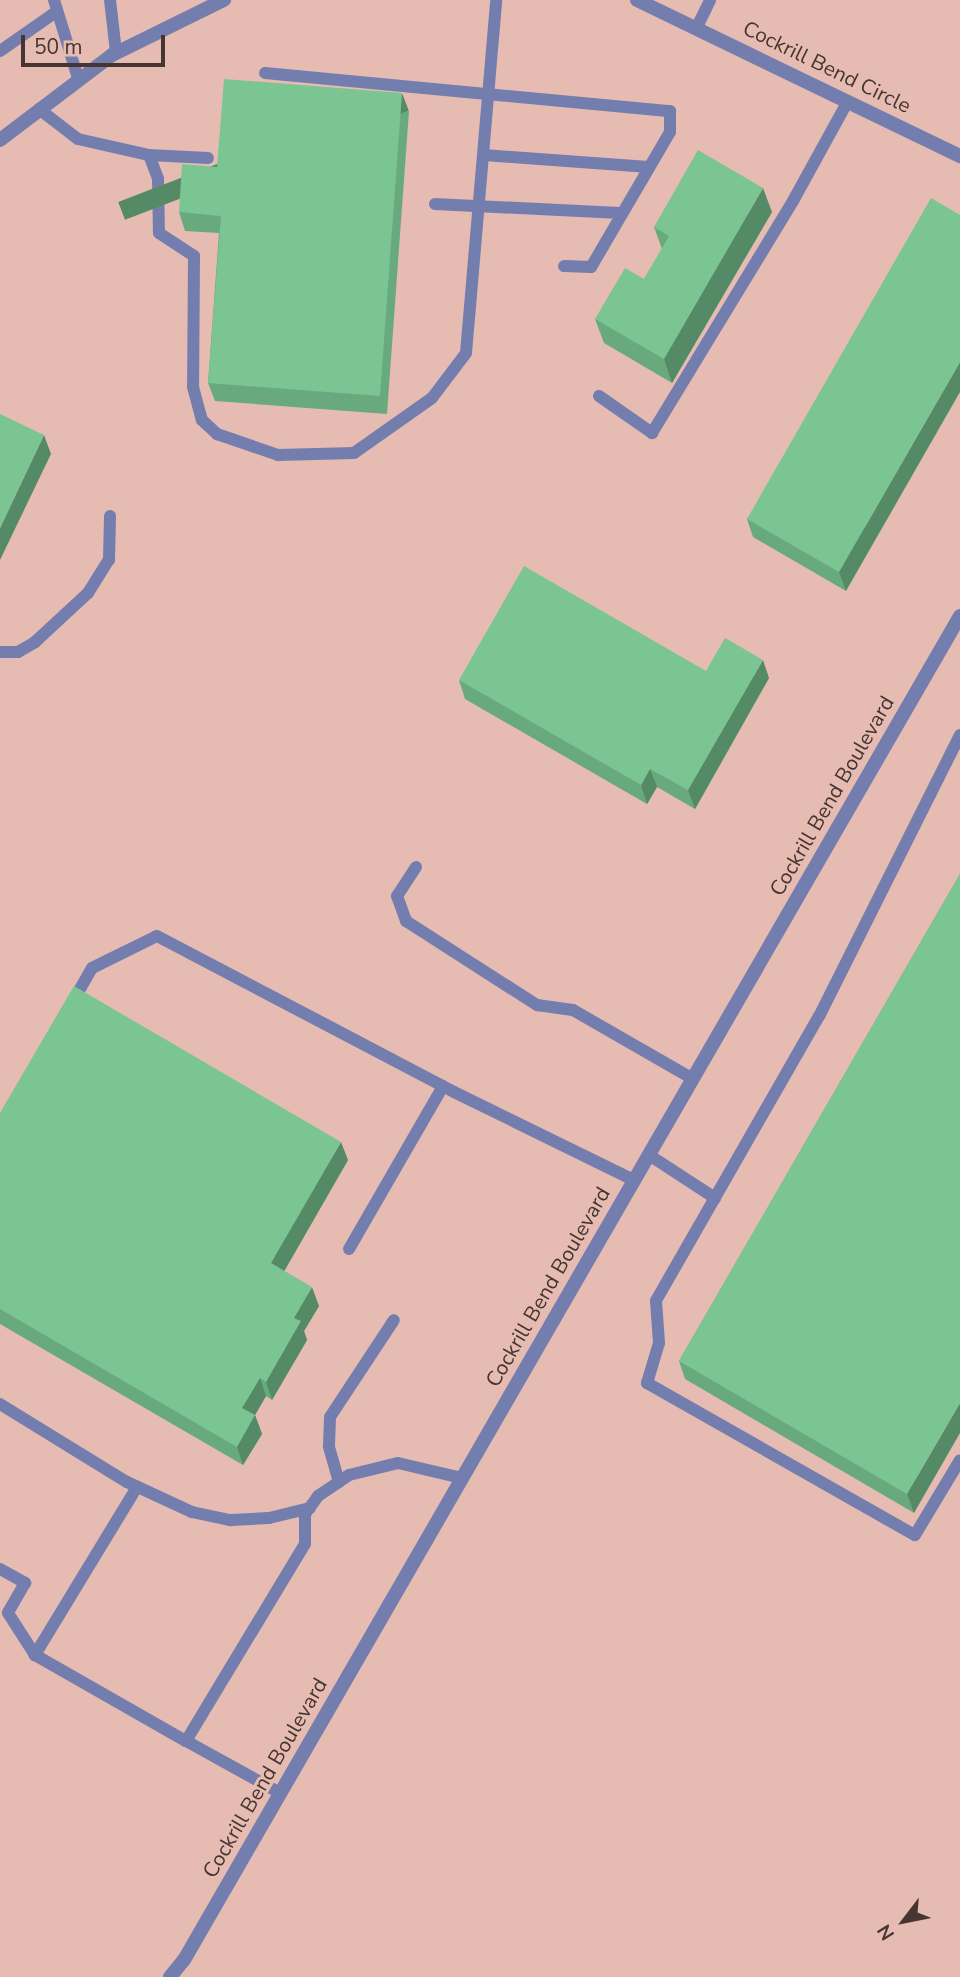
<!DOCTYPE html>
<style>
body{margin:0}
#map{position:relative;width:960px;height:1977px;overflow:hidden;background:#e6bcb2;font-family:"Nunito Sans",sans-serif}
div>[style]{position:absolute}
.service>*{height:12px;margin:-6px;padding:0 6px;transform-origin:6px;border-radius:6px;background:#737eae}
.tertiary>*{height:14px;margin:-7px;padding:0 7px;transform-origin:7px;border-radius:7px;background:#737eae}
.wall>*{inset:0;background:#69a97e}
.shaded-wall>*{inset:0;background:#558a66;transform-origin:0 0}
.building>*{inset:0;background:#7ac592}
span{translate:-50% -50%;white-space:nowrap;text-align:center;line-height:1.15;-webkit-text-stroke:6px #e6bcb2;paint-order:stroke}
.street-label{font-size:21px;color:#463531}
.north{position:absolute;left:869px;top:1886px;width:70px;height:70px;-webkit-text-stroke:5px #e6bcb2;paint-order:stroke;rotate:238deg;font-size:19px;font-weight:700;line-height:28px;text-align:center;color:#463531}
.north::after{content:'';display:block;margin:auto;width:24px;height:32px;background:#463531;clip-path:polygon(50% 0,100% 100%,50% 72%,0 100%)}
.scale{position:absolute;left:21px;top:35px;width:144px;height:32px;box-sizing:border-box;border:4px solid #463531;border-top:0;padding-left:9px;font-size:21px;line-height:24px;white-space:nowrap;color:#463531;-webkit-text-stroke:5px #e6bcb2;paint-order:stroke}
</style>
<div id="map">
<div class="service">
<i style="left:54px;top:0;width:82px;rotate:72.9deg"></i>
<i style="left:110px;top:0;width:52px;rotate:83.4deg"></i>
<i style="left:697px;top:27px;width:30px;rotate:-64deg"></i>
<i style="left:0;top:51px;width:68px;rotate:-34.9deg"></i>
<i style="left:265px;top:73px;width:407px;rotate:5.4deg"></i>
<i style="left:670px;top:111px;width:21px;rotate:90deg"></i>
<i style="left:670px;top:132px;width:156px;rotate:120.3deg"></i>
<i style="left:591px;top:267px;width:27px;rotate:-178deg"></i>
<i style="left:39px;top:109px;width:49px;rotate:37.6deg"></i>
<i style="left:78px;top:139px;width:73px;rotate:12.7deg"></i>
<i style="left:149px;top:155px;width:25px;rotate:69deg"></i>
<i style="left:158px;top:178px;width:55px;rotate:89deg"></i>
<i style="left:159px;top:233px;width:42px;rotate:33.3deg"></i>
<i style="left:194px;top:256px;width:131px;rotate:90.4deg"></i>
<i style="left:193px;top:387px;width:34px;rotate:75deg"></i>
<i style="left:202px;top:420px;width:21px;rotate:43deg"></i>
<i style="left:217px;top:434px;width:65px;rotate:19deg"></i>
<i style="left:278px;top:455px;width:76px;rotate:-1.5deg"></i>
<i style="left:354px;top:453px;width:95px;rotate:-35.2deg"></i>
<i style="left:432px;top:398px;width:56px;rotate:-52.9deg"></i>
<i style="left:466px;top:353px;width:354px;rotate:-85.1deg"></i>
<i style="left:149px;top:155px;width:59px;rotate:2.9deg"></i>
<i style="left:484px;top:155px;width:165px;rotate:4.2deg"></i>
<i style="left:435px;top:204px;width:185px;rotate:2.8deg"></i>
<i style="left:599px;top:396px;width:65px;rotate:34.9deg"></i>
<i style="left:652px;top:433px;width:271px;rotate:-58.7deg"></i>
<i style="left:793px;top:201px;width:114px;rotate:-61.2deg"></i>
<i style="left:0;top:652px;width:18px"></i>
<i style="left:18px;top:652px;width:20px;rotate:-30deg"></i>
<i style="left:35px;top:642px;width:72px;rotate:-42.8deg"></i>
<i style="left:88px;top:593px;width:39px;rotate:-58deg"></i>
<i style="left:109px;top:560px;width:44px;rotate:-88.7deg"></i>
<i style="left:960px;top:735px;width:314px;rotate:116.6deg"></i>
<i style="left:819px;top:1016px;width:328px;rotate:119.8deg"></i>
<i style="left:656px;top:1301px;width:42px;rotate:85.9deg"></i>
<i style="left:659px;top:1343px;width:42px;rotate:106.7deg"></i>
<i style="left:647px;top:1383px;width:308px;rotate:29.6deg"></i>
<i style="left:915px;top:1535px;width:87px;rotate:-59deg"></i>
<i style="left:416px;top:867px;width:35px;rotate:123deg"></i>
<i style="left:397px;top:896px;width:27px;rotate:70deg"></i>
<i style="left:406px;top:921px;width:156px;rotate:32.7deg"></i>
<i style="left:537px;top:1005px;width:36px;rotate:8deg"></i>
<i style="left:573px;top:1010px;width:138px;rotate:29.9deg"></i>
<i style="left:72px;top:1003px;width:40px;rotate:-60.3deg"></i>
<i style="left:92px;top:968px;width:72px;rotate:-26.2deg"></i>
<i style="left:157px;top:936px;width:335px;rotate:27.7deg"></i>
<i style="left:454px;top:1092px;width:200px;rotate:26.1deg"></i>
<i style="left:649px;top:1155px;width:79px;rotate:33.1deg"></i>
<i style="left:349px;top:1249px;width:188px;rotate:-60deg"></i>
<i style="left:0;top:1404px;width:149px;rotate:31.6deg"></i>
<i style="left:127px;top:1482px;width:72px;rotate:24.8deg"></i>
<i style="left:192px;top:1512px;width:40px;rotate:12deg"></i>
<i style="left:231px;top:1520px;width:38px;rotate:-3deg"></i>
<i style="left:269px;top:1518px;width:42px;rotate:-13.7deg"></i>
<i style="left:339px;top:1482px;width:37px;rotate:-106deg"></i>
<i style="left:329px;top:1446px;width:29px;rotate:-88deg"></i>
<i style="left:330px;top:1417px;width:116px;rotate:-56.6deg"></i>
<i style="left:137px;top:1487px;width:197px;rotate:121.3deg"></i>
<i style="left:35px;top:1655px;width:174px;rotate:29.7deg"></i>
<i style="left:0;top:1569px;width:29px;rotate:29deg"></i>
<i style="left:25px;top:1583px;width:34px;rotate:120deg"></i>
<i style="left:8px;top:1613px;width:50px;rotate:57.3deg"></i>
<i style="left:280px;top:1793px;width:107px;rotate:-151deg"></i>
<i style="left:186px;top:1741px;width:230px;rotate:-58.9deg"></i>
<i style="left:305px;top:1544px;width:30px;rotate:-90deg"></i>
<i style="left:305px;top:1514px;width:22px;rotate:-54deg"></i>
<i style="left:318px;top:1496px;width:37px;rotate:-34deg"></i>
<i style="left:349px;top:1475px;width:50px;rotate:-13.8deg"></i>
<i style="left:398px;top:1463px;width:66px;rotate:13.2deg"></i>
</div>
<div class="tertiary">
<i style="left:637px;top:0;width:359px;rotate:25.8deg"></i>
<i style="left:0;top:140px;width:141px;rotate:-37.2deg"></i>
<i style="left:112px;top:55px;width:125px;rotate:-26.2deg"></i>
<i style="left:170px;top:1977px;width:22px;rotate:-51deg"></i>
<i style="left:184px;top:1960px;width:1552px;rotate:-60deg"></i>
</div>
<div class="wall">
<i style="clip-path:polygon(409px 111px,387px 414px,215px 401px,208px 383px,219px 233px,185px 231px,179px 212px,217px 167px)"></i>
<i style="clip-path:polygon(772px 212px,672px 383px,604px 343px,595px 319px,644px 279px,662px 249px,654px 227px)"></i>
<i style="clip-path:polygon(960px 215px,846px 591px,753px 537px,747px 519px)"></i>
<i style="clip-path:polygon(706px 671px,769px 678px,695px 809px,657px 787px,647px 804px,465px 699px,459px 680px)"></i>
<i style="clip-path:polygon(960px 874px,914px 1513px,685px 1379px,679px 1361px)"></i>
<i style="clip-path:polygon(0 1113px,348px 1160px,284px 1271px,319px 1306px,304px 1331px,307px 1340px,272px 1400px,266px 1396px,255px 1415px,262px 1434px,243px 1465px,0 1324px)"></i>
</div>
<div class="shaded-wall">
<i style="left:402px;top:93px;width:19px;height:304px;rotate:69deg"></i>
<i style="clip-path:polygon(763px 188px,772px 212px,672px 383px,664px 359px)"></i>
<i style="clip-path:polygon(960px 362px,960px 392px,846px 591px,839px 572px)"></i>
<i style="clip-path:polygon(44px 435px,51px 454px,0 560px,0 528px)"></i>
<i style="clip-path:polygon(763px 660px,769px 678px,695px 809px,688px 790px)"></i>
<i style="clip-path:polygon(650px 769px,657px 787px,647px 804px,641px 785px)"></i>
<i style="clip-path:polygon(341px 1142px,348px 1160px,278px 1282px,271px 1263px)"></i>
<i style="clip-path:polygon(312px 1287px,319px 1306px,304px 1331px,307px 1340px,272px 1400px,266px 1382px,294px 1318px)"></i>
<i style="clip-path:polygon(260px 1378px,266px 1396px,255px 1415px,262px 1434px,243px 1465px,237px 1447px,242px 1408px)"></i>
<i style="clip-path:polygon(960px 1403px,960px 1433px,914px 1513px,907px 1494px)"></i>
</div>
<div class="building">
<i style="clip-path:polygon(224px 79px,402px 93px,380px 396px,208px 383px,221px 216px,179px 212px,182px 164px,217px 167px)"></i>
<i style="clip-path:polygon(698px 150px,763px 188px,664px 359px,595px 319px,625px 268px,644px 279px,669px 236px,654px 227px)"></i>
<i style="clip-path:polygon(931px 198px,960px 215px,960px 362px,839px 572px,747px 519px)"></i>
<i style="clip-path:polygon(0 414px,44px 435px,0 528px)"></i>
<i style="clip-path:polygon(524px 566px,706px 671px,725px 638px,763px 660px,688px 790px,650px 769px,641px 785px,459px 680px)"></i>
<i style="clip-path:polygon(960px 874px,960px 1403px,907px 1494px,679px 1361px)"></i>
<i style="clip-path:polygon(74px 986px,341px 1142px,271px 1263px,312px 1287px,294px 1318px,301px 1321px,266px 1382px,260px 1378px,242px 1408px,255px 1415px,237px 1447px,0 1309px,0 1113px)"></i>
</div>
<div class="street-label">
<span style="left:827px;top:67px;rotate:26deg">Cockrill Bend Circle</span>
<span style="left:832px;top:796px;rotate:-60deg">Cockrill Bend Boulevard</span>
<span style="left:548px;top:1287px;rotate:-60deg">Cockrill Bend Boulevard</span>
<span style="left:265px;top:1778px;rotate:-60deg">Cockrill Bend Boulevard</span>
</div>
<div class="north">N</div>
<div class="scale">50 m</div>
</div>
